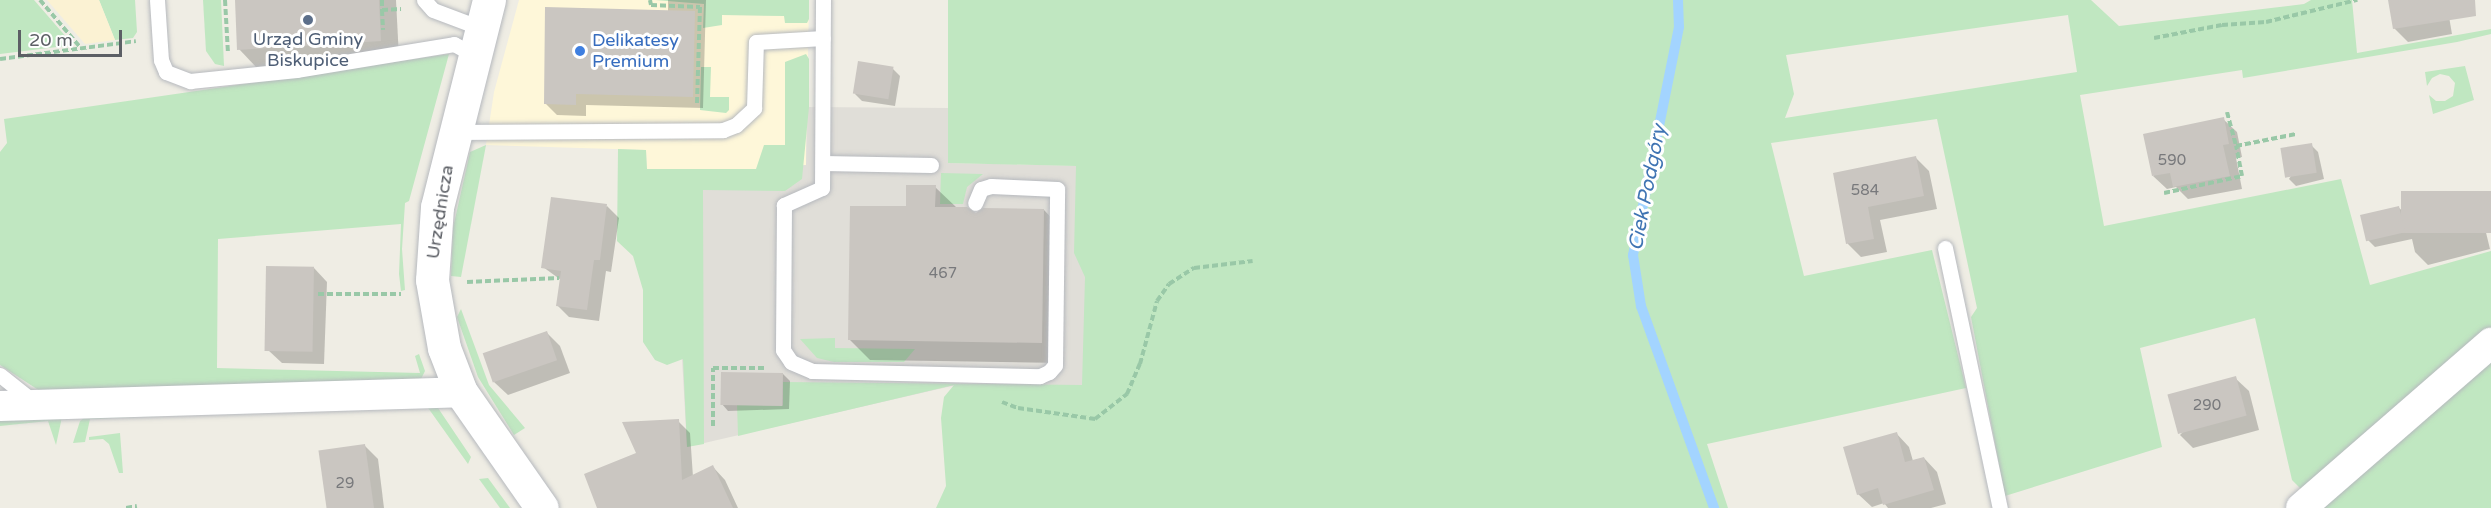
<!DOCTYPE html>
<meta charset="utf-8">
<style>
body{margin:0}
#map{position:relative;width:2491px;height:508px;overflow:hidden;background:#efede4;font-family:"Varela Round",sans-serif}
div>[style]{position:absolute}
.commercial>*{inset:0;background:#fef7d9}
.industrial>*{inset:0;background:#e0ded8}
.green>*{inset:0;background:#c0e7c1}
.sand>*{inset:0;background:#fbf2d3}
.shadow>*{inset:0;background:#0003}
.stream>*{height:10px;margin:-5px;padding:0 5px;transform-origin:5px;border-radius:5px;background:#a3d4ff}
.building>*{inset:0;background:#cac6c1;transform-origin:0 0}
.path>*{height:4px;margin-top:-2px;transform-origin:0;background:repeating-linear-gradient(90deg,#99c8a7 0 6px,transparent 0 9px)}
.roads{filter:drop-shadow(0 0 2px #b6b9be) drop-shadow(0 0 2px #b6b9be)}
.service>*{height:15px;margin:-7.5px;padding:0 7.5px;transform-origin:7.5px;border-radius:7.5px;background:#fff}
.minor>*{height:30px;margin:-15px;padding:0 15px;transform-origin:15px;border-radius:15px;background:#fff}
.tertiary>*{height:33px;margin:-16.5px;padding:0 16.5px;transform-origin:16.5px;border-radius:16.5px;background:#fff}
.dots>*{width:16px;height:16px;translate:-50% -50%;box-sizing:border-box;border:3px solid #fff;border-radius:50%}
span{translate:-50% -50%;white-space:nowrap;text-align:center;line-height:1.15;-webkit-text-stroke:6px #fff;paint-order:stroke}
.number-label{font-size:15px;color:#78797c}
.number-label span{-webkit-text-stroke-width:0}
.service-label{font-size:18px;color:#4e5e75}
.shop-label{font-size:18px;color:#366cbe}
.left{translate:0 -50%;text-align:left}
.street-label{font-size:18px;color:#5c5f65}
.water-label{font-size:20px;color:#3f74b3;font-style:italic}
.scale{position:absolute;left:18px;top:30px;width:104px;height:27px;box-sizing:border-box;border:3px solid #5c5f65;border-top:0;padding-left:8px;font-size:18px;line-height:21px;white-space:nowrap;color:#5c5f65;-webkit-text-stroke:4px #fff;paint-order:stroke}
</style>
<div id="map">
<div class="commercial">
<i style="clip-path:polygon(519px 0,809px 0,806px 165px,647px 178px,646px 150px,486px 145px,494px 92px)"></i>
</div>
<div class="industrial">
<i style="clip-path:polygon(807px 107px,949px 108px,948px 163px,1083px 166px,1090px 277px,1086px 390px,956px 385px,687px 447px,682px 358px,647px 178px,806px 165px)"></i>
</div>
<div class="green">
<i style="clip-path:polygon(0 0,34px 0,67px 38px,65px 46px,0 54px)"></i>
<i style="clip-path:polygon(99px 0,135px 0,137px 32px,133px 38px,115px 40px)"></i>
<i style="clip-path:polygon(203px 0,221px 0,224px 66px,215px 64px,206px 51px)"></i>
<i style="clip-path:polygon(655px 0,809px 0,809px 19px,807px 23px,785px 23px,784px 16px,722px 15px,722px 25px,703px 28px,704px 4px)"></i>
<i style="clip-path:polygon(evenodd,948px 0,2091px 0,2119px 26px,2304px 4px,2311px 0,2352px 0,2357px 53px,2491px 29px,2491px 34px,2457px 42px,2243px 78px,2242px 70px,2080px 95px,2104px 226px,2341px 179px,2370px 285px,2491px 251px,2491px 332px,2305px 493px,2292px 480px,2255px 318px,2140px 348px,2162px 447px,2005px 496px,1971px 317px,1977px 308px,1937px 119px,1771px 143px,1804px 276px,1932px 250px,1966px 388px,1707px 444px,1728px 508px,936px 508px,946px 486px,941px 418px,944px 397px,954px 385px,738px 436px,737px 404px,783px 405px,783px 382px,1082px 385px,1085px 277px,1074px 253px,1076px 166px,948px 163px,948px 0,2068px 15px,2077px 72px,1785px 118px,1794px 94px,1786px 55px,2068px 15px)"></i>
<i style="clip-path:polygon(449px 54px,409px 201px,405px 203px,402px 249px,405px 290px,401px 291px,399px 274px,401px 224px,218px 239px,217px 368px,420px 373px,415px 356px,419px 354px,425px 371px,420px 381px,40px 391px,0 365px,0 152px,7px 143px,4px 119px)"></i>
<i style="clip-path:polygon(806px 54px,809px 59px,809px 107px,802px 179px,785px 191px,703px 190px,704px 444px,687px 447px,683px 359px,667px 365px,655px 360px,643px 342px,643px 290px,633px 256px,617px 241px,618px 149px,646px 150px,647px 169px,756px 169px,764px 145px,785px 145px,785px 62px)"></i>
<i style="clip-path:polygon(2465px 66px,2474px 100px,2433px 114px,2429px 95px,2436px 101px,2445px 101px,2453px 96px,2455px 83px,2449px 76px,2440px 74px,2432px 78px,2427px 86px,2425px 72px)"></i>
<i style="clip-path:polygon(701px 67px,711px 67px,710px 97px,729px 97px,729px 110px,726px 113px,700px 110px)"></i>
<i style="clip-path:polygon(486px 145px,461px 277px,451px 276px,453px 228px,470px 152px)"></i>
<i style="clip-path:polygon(941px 173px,983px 174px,967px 187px,963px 204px,940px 204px)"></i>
<i style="clip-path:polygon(461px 309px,489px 385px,525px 428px,514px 435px,478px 377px,457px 317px)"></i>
<i style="clip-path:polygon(835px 338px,835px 348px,915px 349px,904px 362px,834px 362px,817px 358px,800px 339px)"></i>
<i style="clip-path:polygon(2491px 361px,2491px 508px,2316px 508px)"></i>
<i style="clip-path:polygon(434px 402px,471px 457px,468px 464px,426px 405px,90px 419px,85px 442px,73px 443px,80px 421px,88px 415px)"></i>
<i style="clip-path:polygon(0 414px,62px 417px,56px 445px,48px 421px,0 426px)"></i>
<i style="clip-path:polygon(120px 433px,123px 473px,119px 473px,109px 444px,103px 439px,89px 440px,89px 437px)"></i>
<i style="clip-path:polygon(488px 478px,510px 508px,500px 508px,479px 479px)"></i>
</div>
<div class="sand">
<i style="clip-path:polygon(47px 0,99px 0,115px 40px,85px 44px)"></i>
</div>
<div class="shadow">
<i style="clip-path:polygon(236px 0,396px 0,399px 58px,256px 67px,239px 49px)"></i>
<i style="clip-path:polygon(668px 0,706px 0,703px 108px,586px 105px,586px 116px,557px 115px,546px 104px,668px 11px)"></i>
<i style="clip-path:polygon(2390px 0,2443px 0,2447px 5px,2452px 34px,2408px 42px,2394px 28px)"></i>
<i style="clip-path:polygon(893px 69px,900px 76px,895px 106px,862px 101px,855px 94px)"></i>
<i style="clip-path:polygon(2223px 119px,2237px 132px,2242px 157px,2236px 158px,2242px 189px,2188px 199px,2176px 187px,2167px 189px,2153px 176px)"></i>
<i style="clip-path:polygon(2311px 145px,2318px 152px,2324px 179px,2296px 186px,2289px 179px)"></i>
<i style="clip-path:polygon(1916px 158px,1929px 171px,1937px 209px,1880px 220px,1887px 252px,1861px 257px,1848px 244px,1834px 174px)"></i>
<i style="clip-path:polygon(935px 187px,956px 207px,976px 214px,1044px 210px,1064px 231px,1062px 363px,870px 360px,849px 339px,907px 208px)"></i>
<i style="clip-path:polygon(607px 206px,619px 218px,611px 272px,606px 271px,599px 321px,569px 317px,557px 305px,561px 280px,543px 267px)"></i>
<i style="clip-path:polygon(2398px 207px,2406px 214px,2481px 212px,2490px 249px,2428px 265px,2415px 252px,2412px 239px,2375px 247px,2368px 240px)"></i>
<i style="clip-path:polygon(314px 268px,327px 282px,324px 364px,282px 363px,268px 350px)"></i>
<i style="clip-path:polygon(547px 333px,560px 346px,570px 373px,508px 395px,494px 382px,485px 355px)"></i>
<i style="clip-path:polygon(783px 374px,790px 381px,789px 409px,728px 411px,722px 404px)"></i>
<i style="clip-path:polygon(2235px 378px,2249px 391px,2259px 430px,2193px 448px,2180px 435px)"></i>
<i style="clip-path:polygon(678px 421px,690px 433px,693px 477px,713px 467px,725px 480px,738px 508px,599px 508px,638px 454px)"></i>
<i style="clip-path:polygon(1896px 433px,1909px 447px,1913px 461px,1924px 458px,1937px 472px,1946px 504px,1931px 508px,1888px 508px,1884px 503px,1872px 507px,1858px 494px)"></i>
<i style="clip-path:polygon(364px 445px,378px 459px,384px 508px,327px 508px)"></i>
</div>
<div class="stream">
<i style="left:1678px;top:0;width:27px;rotate:88deg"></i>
<i style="left:1679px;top:27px;width:233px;rotate:101.4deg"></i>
<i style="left:1633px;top:255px;width:52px;rotate:81.1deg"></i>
<i style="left:1641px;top:306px;width:215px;rotate:70.1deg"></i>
</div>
<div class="building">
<i style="clip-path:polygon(235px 0,379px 0,381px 41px,237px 50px)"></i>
<i style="clip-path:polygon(2388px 0,2475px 0,2476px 16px,2393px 29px)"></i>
<i style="clip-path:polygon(545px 7px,695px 11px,693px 97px,576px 94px,576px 105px,544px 104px)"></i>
<i style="left:858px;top:61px;width:36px;height:33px;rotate:9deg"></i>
<i style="clip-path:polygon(2224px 117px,2229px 144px,2223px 145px,2230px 176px,2173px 187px,2170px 173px,2152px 176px,2143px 134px)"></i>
<i style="left:2312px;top:143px;width:30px;height:32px;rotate:81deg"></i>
<i style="clip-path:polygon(1916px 156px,1924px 196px,1868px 207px,1874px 239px,1846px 244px,1833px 173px)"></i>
<i style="clip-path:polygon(906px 185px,936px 185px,935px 207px,967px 207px,976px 213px,983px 208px,1044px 209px,1042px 343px,848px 340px,850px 206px,906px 206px)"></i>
<i style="left:2491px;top:191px;width:42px;height:90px;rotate:90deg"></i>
<i style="clip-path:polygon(551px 197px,607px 204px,600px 260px,594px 260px,587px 310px,556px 306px,561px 271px,541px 268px)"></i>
<i style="left:2399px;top:206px;width:27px;height:40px;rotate:77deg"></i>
<i style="left:266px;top:266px;width:48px;height:85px;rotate:1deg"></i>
<i style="left:547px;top:331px;width:31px;height:68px;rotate:71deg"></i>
<i style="left:721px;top:372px;width:62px;height:33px;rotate:1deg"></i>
<i style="left:2236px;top:376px;width:41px;height:71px;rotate:75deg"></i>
<i style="clip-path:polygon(679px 419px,682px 480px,713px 465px,733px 508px,597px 508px,584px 474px,636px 453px,622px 422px)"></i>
<i style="clip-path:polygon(1897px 432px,1905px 462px,1924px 457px,1934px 490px,1883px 505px,1878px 488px,1857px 495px,1843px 447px)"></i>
<i style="left:365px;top:444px;width:65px;height:47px;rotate:82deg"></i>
</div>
<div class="path">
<i style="left:40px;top:0;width:62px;rotate:49.6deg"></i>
<i style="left:225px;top:0;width:53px;rotate:86.8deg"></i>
<i style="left:382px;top:0;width:10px;rotate:90deg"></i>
<i style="left:382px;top:10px;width:19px;rotate:-3deg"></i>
<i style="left:650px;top:0;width:5px;rotate:79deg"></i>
<i style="left:651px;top:5px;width:49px;rotate:2.3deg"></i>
<i style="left:700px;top:7px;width:98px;rotate:91.8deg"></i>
<i style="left:382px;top:10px;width:20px;rotate:87deg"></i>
<i style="left:2154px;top:38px;width:69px;rotate:-10.8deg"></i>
<i style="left:2222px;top:25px;width:44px;rotate:-3.9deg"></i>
<i style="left:2266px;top:22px;width:94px;rotate:-13.6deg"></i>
<i style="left:0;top:59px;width:137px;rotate:-7.5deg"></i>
<i style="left:2227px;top:112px;width:35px;rotate:75deg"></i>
<i style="left:2164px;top:193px;width:80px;rotate:-12.3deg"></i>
<i style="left:2242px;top:176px;width:31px;rotate:-101deg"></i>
<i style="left:2236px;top:146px;width:61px;rotate:-11.3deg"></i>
<i style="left:467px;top:282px;width:92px;rotate:-2.5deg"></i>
<i style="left:318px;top:294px;width:83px"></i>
<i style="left:1002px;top:402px;width:17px;rotate:21deg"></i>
<i style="left:1018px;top:408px;width:78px;rotate:8.1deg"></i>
<i style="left:1095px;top:419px;width:41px;rotate:-38deg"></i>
<i style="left:1127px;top:394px;width:33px;rotate:-67deg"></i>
<i style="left:1140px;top:364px;width:65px;rotate:-74.9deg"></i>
<i style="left:1157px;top:301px;width:21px;rotate:-55deg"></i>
<i style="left:1169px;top:284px;width:30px;rotate:-33deg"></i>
<i style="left:1194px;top:268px;width:59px;rotate:-6.8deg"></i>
<i style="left:713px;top:426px;width:58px;rotate:-90deg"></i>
<i style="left:713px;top:368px;width:52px"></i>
<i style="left:126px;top:508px;width:11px;rotate:-10deg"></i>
</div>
<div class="roads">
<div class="service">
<i style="left:157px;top:0;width:60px;rotate:86.2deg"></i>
<i style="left:161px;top:60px;width:13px;rotate:67deg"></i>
<i style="left:166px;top:72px;width:26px;rotate:21deg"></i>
<i style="left:190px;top:81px;width:107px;rotate:-5.9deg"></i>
<i style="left:296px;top:70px;width:160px;rotate:-9.3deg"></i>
<i style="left:454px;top:44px;width:23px;rotate:29deg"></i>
<i style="left:424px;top:0;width:13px;rotate:48deg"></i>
<i style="left:433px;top:10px;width:51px;rotate:20.6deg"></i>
<i style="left:823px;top:0;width:188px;rotate:90.3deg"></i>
<i style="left:822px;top:188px;width:42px;rotate:155.9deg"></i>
<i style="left:784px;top:205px;width:145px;rotate:90.4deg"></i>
<i style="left:783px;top:350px;width:14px;rotate:56deg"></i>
<i style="left:791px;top:362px;width:23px;rotate:23deg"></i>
<i style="left:812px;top:371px;width:228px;rotate:1.3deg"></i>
<i style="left:1040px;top:376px;width:10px;rotate:-24deg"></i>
<i style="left:1049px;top:372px;width:9px;rotate:-49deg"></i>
<i style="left:1055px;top:365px;width:176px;rotate:-89.3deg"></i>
<i style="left:1057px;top:189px;width:66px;rotate:-177.4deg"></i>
<i style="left:991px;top:186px;width:10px;rotate:163deg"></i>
<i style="left:981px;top:189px;width:15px;rotate:113deg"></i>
<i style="left:455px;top:132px;width:268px;rotate:-0.4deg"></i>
<i style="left:723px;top:130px;width:14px;rotate:-21deg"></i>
<i style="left:736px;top:125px;width:25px;rotate:-43deg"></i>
<i style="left:754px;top:108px;width:66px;rotate:-88.3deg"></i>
<i style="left:756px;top:42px;width:67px;rotate:-3.4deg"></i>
<i style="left:823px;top:163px;width:108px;rotate:1.1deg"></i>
<i style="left:1945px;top:248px;width:266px;rotate:78.1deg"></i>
<i style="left:0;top:375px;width:43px;rotate:38.5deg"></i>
</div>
<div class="minor">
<i style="left:0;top:406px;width:461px;rotate:-1.7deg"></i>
<i style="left:2301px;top:508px;width:252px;rotate:-41deg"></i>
</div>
<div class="tertiary">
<i style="left:489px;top:0;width:213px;rotate:104.1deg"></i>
<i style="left:437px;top:207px;width:73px;rotate:93.9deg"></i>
<i style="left:432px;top:280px;width:69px;rotate:80deg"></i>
<i style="left:444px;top:348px;width:47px;rotate:68.9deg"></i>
<i style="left:461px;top:392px;width:141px;rotate:55.1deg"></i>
</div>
</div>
<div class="dots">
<i style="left:308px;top:20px;background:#5c6f8a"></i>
<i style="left:580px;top:51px;background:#3f7fe0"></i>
</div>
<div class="number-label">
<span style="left:2172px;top:161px">590</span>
<span style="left:1865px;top:191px">584</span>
<span style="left:943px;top:274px">467</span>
<span style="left:2207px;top:406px">290</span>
<span style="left:345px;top:484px">29</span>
</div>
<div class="service-label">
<span style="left:308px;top:50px">Urząd Gminy<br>Biskupice</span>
</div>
<div class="shop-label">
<span class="left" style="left:592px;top:51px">Delikatesy<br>Premium</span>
</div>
<div class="street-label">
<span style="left:440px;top:212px;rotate:-81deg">Urzędnicza</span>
</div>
<div class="water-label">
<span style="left:1648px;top:188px;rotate:-79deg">Ciek Podgóry</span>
</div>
<div class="scale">20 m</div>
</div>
